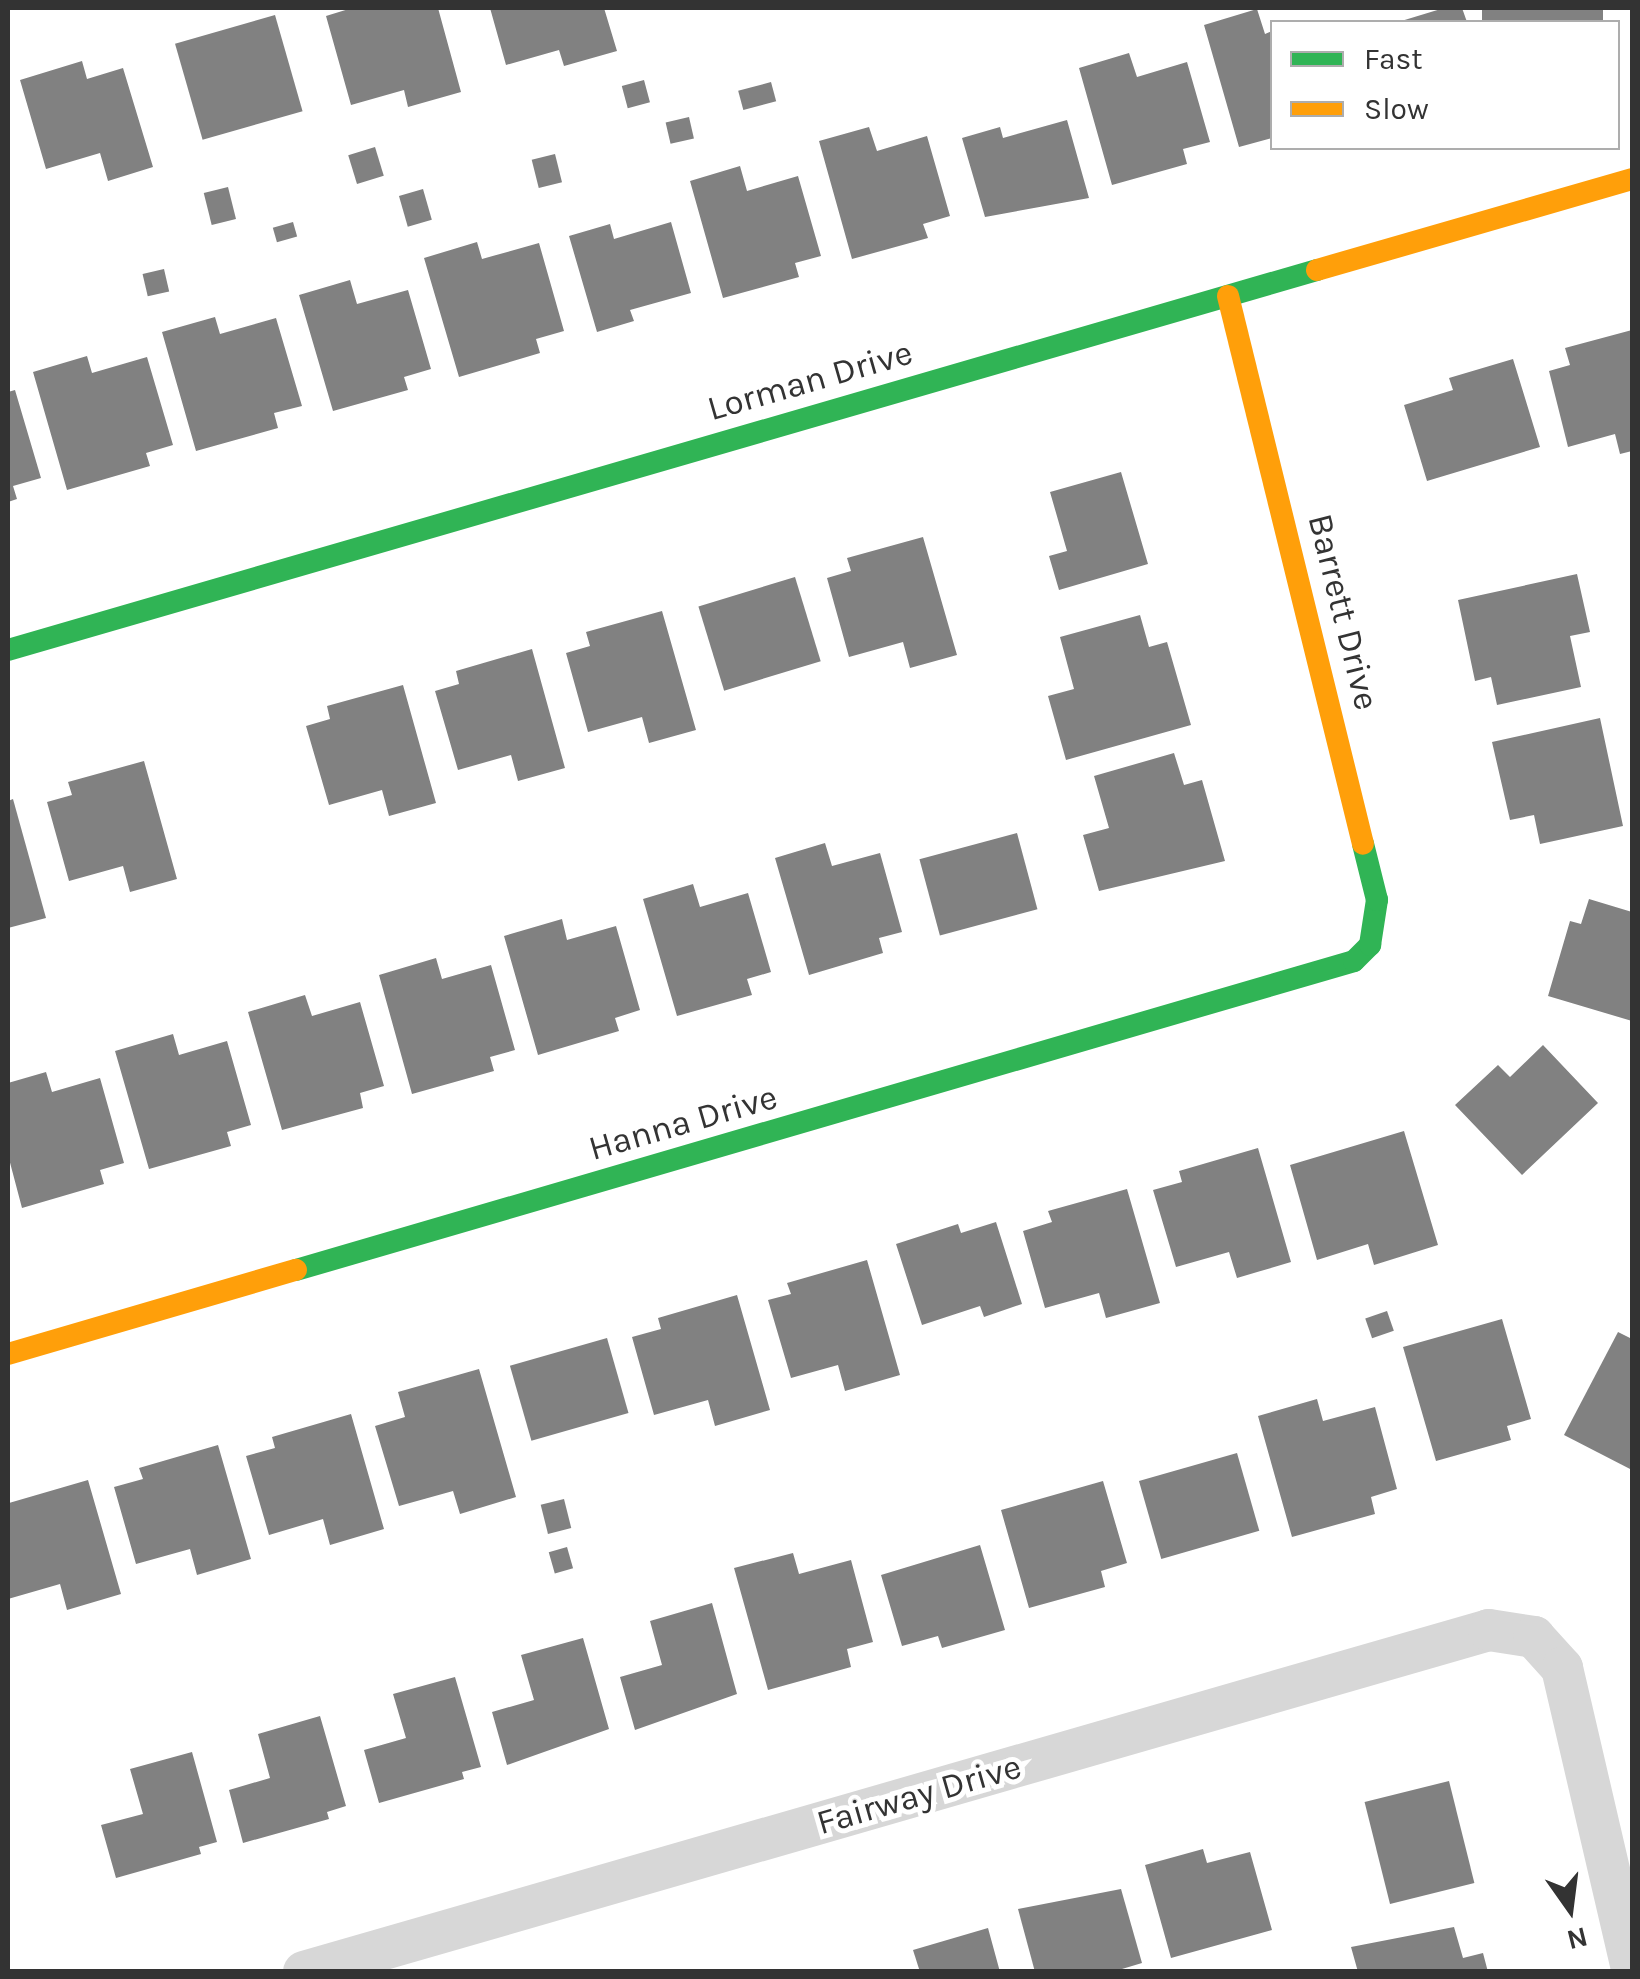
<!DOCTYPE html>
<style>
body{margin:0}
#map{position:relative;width:1640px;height:1979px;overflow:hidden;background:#fff;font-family:Karla,sans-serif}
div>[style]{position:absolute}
.building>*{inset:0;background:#818181;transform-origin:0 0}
.street>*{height:42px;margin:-21px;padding:0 21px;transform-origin:21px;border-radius:21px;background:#d7d7d7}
.fast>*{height:22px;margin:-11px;padding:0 11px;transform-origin:11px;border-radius:11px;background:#30b455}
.slow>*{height:22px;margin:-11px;padding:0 11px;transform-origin:11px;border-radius:11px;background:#ff9f0a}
span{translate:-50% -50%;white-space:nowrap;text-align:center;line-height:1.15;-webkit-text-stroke:10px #fff;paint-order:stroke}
.street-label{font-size:35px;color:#333}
.frame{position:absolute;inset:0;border:10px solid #333;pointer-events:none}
.legend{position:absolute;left:1270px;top:20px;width:350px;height:130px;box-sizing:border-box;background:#fff;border:2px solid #adadad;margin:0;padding:12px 18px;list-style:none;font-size:30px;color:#333}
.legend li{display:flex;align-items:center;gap:20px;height:50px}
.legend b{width:50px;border:2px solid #adadad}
.north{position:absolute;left:1520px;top:1859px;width:100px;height:100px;-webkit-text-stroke:8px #fff;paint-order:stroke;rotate:166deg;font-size:28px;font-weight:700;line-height:40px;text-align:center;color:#333}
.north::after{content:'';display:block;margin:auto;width:35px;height:45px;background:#333;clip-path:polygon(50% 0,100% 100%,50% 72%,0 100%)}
</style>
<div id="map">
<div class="building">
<i style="clip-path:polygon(352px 8px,438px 8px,461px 92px,408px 107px,404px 90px,351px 105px,326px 16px)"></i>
<i style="clip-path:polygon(490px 8px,604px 8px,617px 51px,564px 66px,559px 50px,506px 65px)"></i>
<i style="clip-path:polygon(1444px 8px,1462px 8px,1467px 22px,1398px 22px)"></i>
<i style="left:1482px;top:8px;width:121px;height:15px"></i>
<i style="clip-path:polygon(1257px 9px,1265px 34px,1272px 31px,1272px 138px,1239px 147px,1204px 25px)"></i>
<i style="left:275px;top:15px;width:100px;height:104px;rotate:74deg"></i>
<i style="clip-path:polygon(1129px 53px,1137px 77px,1187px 62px,1210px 142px,1183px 149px,1187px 164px,1112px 185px,1079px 68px)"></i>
<i style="clip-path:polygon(82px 61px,87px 79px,123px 68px,153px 167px,108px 181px,100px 153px,46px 169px,20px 80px)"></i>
<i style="left:644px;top:80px;width:23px;height:23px;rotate:75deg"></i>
<i style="left:771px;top:82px;width:20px;height:34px;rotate:75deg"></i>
<i style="left:689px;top:117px;width:22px;height:24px;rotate:77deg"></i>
<i style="clip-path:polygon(1067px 120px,1089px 198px,985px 217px,962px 138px,1000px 127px,1003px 138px)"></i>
<i style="clip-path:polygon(869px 127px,877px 151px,927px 136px,950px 216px,923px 224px,928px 238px,852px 259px,819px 141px)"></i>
<i style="left:375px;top:147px;width:30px;height:28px;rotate:73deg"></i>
<i style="left:555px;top:154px;width:29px;height:24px;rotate:76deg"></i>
<i style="clip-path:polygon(740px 166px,747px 191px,798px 176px,821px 256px,795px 263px,799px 277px,723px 298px,690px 181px)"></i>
<i style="left:228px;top:187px;width:33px;height:25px;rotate:76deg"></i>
<i style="left:423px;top:189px;width:32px;height:25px;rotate:74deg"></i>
<i style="left:293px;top:222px;width:15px;height:21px;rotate:74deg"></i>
<i style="clip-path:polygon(671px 222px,691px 293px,630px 310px,634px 321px,597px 332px,569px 236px,610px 224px,614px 239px)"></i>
<i style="clip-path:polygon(477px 242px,482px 259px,539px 243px,564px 331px,536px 339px,540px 353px,459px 377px,424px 258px)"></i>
<i style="left:164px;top:269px;width:23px;height:22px;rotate:77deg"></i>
<i style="clip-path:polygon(350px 280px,357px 304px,408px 290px,431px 369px,404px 377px,408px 390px,333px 411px,299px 295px)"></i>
<i style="clip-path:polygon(215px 317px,220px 334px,276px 318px,302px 406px,274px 413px,278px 428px,196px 451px,162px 332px)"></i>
<i style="clip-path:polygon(1632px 330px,1632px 451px,1620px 454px,1615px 434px,1568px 447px,1549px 371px,1570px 365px,1565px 348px)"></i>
<i style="clip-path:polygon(87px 356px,92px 373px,147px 357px,173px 445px,146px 453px,150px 466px,67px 490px,33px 372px)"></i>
<i style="clip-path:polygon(1513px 359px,1540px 447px,1427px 481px,1404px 405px,1453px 390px,1449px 378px)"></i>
<i style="clip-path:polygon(15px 390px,41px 478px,13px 486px,17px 499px,8px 502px,8px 392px)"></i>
<i style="clip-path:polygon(1121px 472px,1148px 564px,1059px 590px,1049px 556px,1067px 551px,1050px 492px)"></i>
<i style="clip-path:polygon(923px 537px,957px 655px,910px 668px,903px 642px,849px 657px,827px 578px,851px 571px,847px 558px)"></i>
<i style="clip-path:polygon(1577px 574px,1590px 632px,1570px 636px,1581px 687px,1497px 705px,1491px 677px,1475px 681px,1458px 600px)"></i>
<i style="left:795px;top:577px;width:88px;height:101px;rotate:73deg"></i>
<i style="clip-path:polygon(662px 611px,696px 730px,649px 743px,642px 717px,588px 732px,566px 653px,590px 646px,586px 632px)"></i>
<i style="clip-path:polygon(1140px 615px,1149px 647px,1167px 642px,1191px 725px,1066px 760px,1048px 696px,1074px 689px,1060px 637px)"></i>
<i style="clip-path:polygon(532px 649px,565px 768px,518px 781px,511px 755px,458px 770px,435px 691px,459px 684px,456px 671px)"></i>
<i style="clip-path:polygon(403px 685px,436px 803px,389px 816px,382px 790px,329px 805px,306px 726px,330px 719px,327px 706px)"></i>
<i style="clip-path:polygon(1600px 718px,1623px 826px,1540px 844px,1534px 815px,1510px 820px,1492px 742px)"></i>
<i style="clip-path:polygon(1174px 753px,1184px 785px,1202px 780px,1225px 861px,1099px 891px,1083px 835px,1109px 828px,1094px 776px)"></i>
<i style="clip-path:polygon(144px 761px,177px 879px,130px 892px,123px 866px,69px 881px,47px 802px,72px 795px,68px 782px)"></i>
<i style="clip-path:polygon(13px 799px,46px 918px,8px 928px,8px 801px)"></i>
<i style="left:1017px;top:833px;width:79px;height:101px;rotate:75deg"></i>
<i style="clip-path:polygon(825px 843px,832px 866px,880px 853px,902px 932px,879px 938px,883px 953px,809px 975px,775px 858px)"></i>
<i style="clip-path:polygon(693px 884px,700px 907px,748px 893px,771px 972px,747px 979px,752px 995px,677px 1016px,643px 899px)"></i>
<i style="clip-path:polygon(1589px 899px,1632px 912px,1632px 1021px,1548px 996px,1570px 921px,1581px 924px)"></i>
<i style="clip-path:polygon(562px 919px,567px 940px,616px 926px,640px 1010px,615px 1018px,619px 1031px,538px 1055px,504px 936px)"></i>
<i style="clip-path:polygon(436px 958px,442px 979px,491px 965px,515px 1050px,490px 1057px,494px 1071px,412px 1094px,379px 975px)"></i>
<i style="clip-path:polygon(305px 995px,312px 1016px,360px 1002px,384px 1086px,360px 1093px,363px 1108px,282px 1130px,248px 1012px)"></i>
<i style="clip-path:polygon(173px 1034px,179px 1055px,227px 1041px,251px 1125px,227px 1132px,231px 1146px,149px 1169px,115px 1051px)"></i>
<i style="clip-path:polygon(1543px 1045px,1598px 1103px,1522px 1175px,1455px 1105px,1498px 1065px,1510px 1077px)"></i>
<i style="clip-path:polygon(46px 1072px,52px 1092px,100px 1078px,124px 1163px,100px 1170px,104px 1184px,22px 1208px,8px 1155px,8px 1083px)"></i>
<i style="clip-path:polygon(1404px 1131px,1438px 1245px,1374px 1265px,1368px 1244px,1317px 1260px,1290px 1165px)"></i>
<i style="clip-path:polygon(1258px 1148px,1291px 1262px,1237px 1278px,1229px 1252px,1176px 1267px,1153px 1190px,1182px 1182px,1179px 1171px)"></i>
<i style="clip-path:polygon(1127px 1189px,1160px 1303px,1106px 1318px,1099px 1293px,1045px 1308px,1023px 1231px,1052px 1222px,1048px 1211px)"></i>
<i style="clip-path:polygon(996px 1222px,1022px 1304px,984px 1317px,980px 1306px,922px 1325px,896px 1244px,958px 1224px,961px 1233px)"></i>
<i style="clip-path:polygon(867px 1260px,900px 1375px,845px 1391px,838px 1365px,791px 1378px,768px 1300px,791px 1294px,787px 1283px)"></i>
<i style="clip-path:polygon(737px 1295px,770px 1410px,715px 1426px,708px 1400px,654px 1415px,632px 1337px,661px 1329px,658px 1318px)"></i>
<i style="left:1387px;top:1311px;width:21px;height:23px;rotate:71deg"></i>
<i style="clip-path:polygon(1502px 1319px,1531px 1419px,1507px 1426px,1511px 1440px,1436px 1461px,1403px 1347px)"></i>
<i style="clip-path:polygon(1618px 1332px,1632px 1339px,1632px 1470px,1564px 1435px)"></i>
<i style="left:607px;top:1338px;width:78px;height:101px;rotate:74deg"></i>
<i style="clip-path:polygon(479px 1369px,516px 1497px,460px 1514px,453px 1491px,399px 1506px,375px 1426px,405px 1417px,398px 1392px)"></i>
<i style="clip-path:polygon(1317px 1399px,1323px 1421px,1375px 1407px,1397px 1489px,1371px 1497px,1375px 1514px,1292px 1537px,1258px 1416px)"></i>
<i style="clip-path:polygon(351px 1414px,384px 1529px,330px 1545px,323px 1519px,269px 1535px,246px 1456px,275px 1448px,272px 1437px)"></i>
<i style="clip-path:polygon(218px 1445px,251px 1559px,197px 1575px,190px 1549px,136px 1564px,114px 1487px,143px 1479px,139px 1468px)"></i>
<i style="left:1237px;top:1453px;width:81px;height:102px;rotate:74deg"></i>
<i style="clip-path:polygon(88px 1480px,121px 1594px,67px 1610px,60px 1584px,8px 1599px,9px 1503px)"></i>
<i style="clip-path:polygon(1103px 1481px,1127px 1563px,1101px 1571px,1105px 1587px,1029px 1608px,1001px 1510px)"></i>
<i style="left:564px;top:1499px;width:30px;height:24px;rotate:76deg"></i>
<i style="clip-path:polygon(980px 1545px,1005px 1630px,942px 1648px,938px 1636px,902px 1646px,881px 1575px)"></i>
<i style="left:567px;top:1547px;width:22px;height:19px;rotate:74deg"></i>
<i style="clip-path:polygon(793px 1553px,799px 1574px,851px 1560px,873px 1642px,847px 1649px,851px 1667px,768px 1690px,734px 1568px)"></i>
<i style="clip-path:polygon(712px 1603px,737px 1694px,635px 1730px,620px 1677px,662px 1665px,650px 1621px)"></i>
<i style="clip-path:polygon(583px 1638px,609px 1729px,507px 1765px,492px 1712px,534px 1700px,521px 1655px)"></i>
<i style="clip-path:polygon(455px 1677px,481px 1767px,462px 1772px,464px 1779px,379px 1803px,364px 1750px,406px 1738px,393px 1694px)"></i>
<i style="clip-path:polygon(320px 1716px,346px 1806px,327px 1812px,329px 1819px,243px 1843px,229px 1790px,270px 1778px,258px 1734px)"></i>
<i style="clip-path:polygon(192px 1752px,217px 1842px,199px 1847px,201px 1854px,116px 1878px,101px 1825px,143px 1814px,130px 1769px)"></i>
<i style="left:1449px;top:1781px;width:105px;height:87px;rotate:76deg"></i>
<i style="clip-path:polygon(1203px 1849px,1207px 1863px,1250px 1852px,1272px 1930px,1171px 1958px,1145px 1865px)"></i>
<i style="clip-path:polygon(1121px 1889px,1142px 1963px,1112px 1972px,1035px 1972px,1018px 1909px)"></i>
<i style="clip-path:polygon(1454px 1927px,1463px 1958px,1483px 1953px,1488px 1972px,1358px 1972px,1351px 1947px)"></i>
<i style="clip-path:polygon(988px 1928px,1000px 1972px,920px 1972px,913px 1950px)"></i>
</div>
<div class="street">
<i style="left:304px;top:1972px;width:1233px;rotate:-16.1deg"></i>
<i style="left:1489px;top:1630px;width:46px;rotate:8.8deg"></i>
<i style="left:1534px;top:1637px;width:42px;rotate:47.9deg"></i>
<i style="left:1562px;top:1668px;width:309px;rotate:76.9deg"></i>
</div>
<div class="fast">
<i style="left:8px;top:650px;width:1363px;rotate:-16.19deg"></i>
<i style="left:296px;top:1270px;width:1102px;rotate:-16.28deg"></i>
<i style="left:1354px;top:961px;width:23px;rotate:-45deg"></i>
<i style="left:1370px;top:945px;width:46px;rotate:-81.2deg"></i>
<i style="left:1377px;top:900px;width:58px;rotate:-104deg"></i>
</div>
<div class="slow">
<i style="left:1317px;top:270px;width:328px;rotate:-16.1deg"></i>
<i style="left:1228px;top:296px;width:564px;rotate:76.16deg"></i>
<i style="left:8px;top:1354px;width:300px;rotate:-16.3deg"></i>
</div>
<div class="street-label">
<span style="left:810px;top:381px;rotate:-16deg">Lorman Drive</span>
<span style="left:1343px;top:612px;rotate:76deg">Barrett Drive</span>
<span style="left:683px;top:1123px;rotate:-16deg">Hanna Drive</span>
<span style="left:919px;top:1795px;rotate:-16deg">Fairway Drive</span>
</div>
<div class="frame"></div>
<ul class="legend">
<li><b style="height:12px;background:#30b455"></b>Fast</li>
<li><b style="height:12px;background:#ff9f0a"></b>Slow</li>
</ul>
<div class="north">N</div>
</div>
